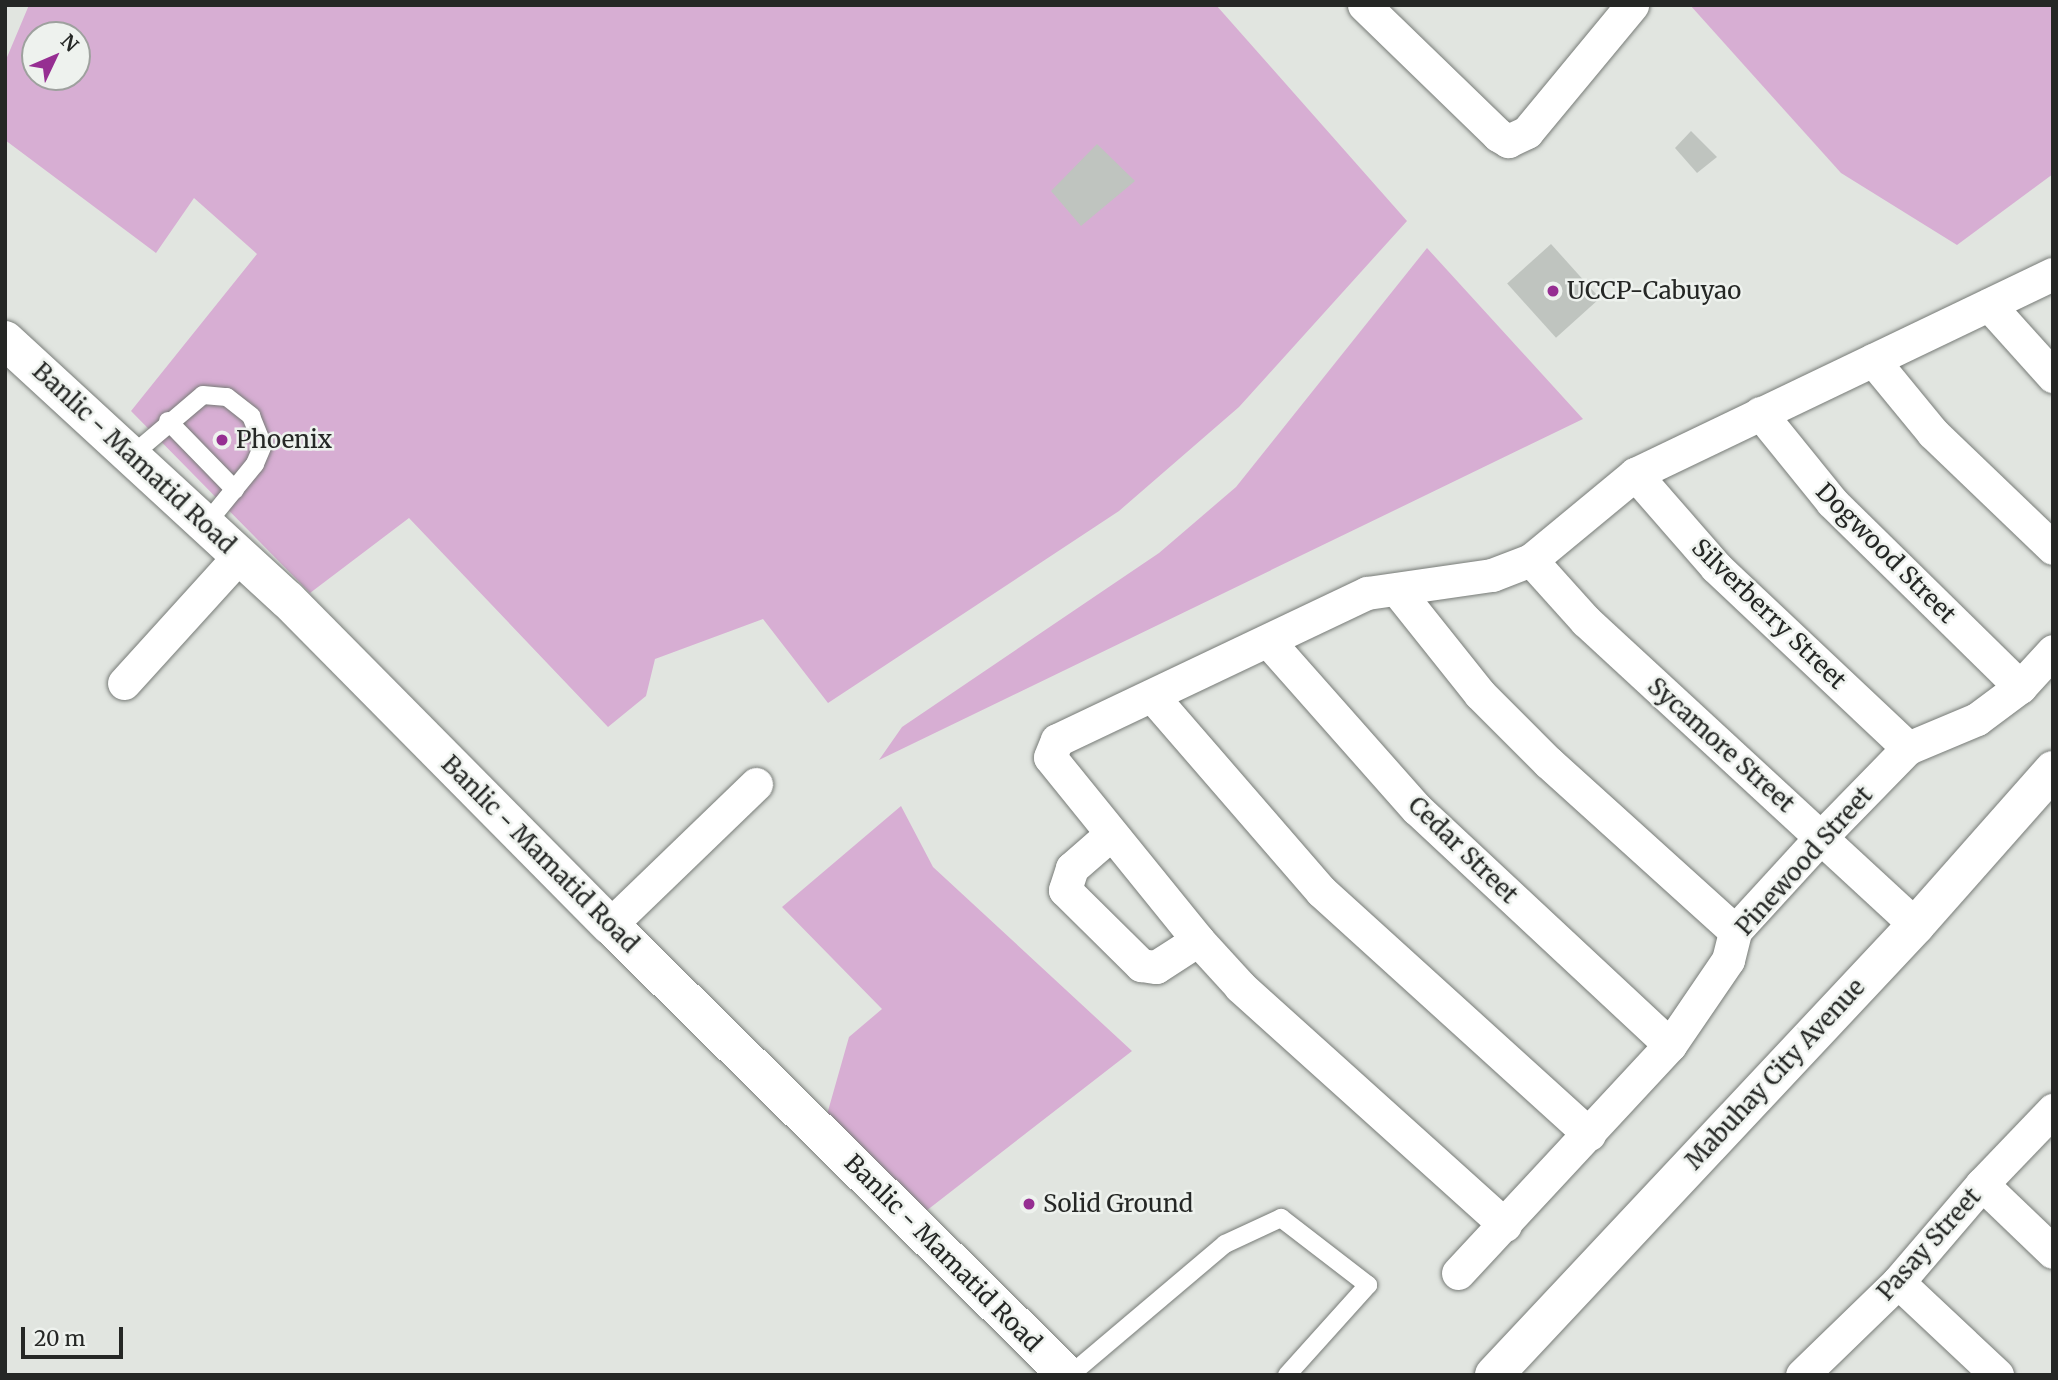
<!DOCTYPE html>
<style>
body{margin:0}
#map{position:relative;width:2058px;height:1380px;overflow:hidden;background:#e1e5e0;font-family:Merriweather,serif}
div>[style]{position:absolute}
.green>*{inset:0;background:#d7aed3}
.building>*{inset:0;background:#bfc4bf;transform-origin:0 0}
.roads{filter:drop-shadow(0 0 2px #777b77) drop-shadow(0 0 2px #777b77)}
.lane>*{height:18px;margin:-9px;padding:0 9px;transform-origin:9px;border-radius:9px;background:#fff}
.street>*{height:33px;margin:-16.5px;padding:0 16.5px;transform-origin:16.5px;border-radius:16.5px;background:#fff}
.secondary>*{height:38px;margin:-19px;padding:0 19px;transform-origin:19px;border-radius:19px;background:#fff}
.dots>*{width:19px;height:19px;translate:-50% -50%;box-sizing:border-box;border:4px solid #eef2ee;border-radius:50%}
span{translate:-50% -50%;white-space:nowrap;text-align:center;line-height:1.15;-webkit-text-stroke:5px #eef2ee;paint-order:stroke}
.poi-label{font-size:24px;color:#252725}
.left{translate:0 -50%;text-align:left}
.street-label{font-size:24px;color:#252725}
.frame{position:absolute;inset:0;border:7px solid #252725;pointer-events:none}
.north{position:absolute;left:21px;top:21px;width:70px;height:70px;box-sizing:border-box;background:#eef2ee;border:2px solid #9ea19e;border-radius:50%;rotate:46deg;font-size:19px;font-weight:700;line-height:28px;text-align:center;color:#252725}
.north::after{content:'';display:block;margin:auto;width:24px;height:32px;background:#962e92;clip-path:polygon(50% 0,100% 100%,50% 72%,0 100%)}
.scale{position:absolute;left:21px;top:1327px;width:102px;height:32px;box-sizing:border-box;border:4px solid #252725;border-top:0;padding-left:9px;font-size:21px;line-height:24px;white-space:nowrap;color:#252725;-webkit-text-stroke:5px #eef2ee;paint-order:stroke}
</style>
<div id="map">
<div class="green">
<i style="clip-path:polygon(evenodd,29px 5px,1216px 5px,1407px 221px,1239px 407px,1119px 511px,828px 703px,763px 619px,655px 659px,646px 696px,608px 727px,409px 518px,310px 593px,131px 411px,257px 254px,194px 198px,156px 253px,5px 140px,5px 62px,29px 5px,35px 35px,77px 35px,77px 77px,35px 77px,35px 35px)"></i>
<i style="clip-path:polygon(1690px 5px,2053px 5px,2053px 174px,1957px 245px,1841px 173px)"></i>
<i style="clip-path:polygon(1427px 248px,1583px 419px,879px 760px,902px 727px,1159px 553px,1236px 487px)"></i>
<i style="clip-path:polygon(901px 806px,933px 867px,1132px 1051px,926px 1211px,826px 1118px,849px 1037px,882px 1009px,782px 907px)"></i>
</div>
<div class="building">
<i style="clip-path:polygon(1691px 131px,1717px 157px,1697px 173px,1675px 148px)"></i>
<i style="clip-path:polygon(1097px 144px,1135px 181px,1081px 226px,1051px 191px)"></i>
<i style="left:1551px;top:244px;width:73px;height:59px;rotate:48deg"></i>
</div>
<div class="roads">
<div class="lane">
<i style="left:168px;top:421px;width:96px;rotate:45.8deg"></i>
<i style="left:131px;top:456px;width:94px;rotate:-40.3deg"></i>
<i style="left:203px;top:395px;width:24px;rotate:5deg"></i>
<i style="left:227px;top:397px;width:31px;rotate:38deg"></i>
<i style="left:251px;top:416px;width:31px;rotate:68deg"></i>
<i style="left:263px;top:445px;width:21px;rotate:113deg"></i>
<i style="left:255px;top:464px;width:77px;rotate:129.2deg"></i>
<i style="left:1070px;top:1375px;width:203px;rotate:-40.2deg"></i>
<i style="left:1225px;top:1244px;width:62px;rotate:-24.9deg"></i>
<i style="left:1281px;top:1218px;width:110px;rotate:37.6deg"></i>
<i style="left:1368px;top:1285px;width:121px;rotate:132deg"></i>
</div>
<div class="street">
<i style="left:1364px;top:5px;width:187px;rotate:44.1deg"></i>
<i style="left:1498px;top:135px;width:12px;rotate:31deg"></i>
<i style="left:1508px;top:141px;width:21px;rotate:-25deg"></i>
<i style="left:1527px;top:132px;width:165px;rotate:-50.4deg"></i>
<i style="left:1989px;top:305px;width:96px;rotate:48deg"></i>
<i style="left:1873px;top:360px;width:94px;rotate:50.6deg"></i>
<i style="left:1933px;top:433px;width:166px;rotate:43.8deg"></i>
<i style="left:1760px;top:413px;width:114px;rotate:51deg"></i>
<i style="left:1832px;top:502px;width:264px;rotate:44.5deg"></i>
<i style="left:1635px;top:474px;width:123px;rotate:48.9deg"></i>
<i style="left:1716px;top:567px;width:264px;rotate:43.3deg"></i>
<i style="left:1531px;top:560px;width:82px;rotate:48deg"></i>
<i style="left:1586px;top:621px;width:449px;rotate:42.7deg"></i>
<i style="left:1397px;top:590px;width:133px;rotate:51.4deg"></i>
<i style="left:1480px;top:694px;width:96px;rotate:45deg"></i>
<i style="left:1548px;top:762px;width:252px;rotate:42.1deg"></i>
<i style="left:1269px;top:642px;width:223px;rotate:48.5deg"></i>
<i style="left:1417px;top:809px;width:346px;rotate:43deg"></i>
<i style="left:124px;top:683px;width:171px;rotate:-47.8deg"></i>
<i style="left:1153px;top:697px;width:257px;rotate:49.1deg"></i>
<i style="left:1321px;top:891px;width:362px;rotate:42.2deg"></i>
<i style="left:1111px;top:834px;width:52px;rotate:138.9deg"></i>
<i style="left:1072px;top:868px;width:23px;rotate:108deg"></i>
<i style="left:1065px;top:890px;width:107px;rotate:44.6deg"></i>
<i style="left:1141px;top:965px;width:15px;rotate:8deg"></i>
<i style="left:1156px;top:967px;width:50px;rotate:-32.7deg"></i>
<i style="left:610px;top:925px;width:203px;rotate:-44deg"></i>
<i style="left:1982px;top:1184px;width:98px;rotate:43.8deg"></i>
<i style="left:1505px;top:1225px;width:357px;rotate:-138deg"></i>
<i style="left:1240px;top:986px;width:62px;rotate:-132.4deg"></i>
<i style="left:1198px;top:940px;width:235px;rotate:-129deg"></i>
<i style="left:1050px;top:757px;width:18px;rotate:-68deg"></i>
<i style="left:1057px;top:740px;width:343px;rotate:-25.4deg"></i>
<i style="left:1367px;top:593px;width:126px;rotate:-8.2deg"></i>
<i style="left:1492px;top:575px;width:42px;rotate:-21deg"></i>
<i style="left:1531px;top:560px;width:135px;rotate:-39.6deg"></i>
<i style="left:1635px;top:474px;width:463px;rotate:-25.6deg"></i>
<i style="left:1458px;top:1273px;width:311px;rotate:-47.1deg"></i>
<i style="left:1670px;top:1045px;width:103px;rotate:-55.7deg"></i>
<i style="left:1728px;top:960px;width:30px;rotate:-76deg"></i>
<i style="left:1735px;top:931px;width:127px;rotate:-47.5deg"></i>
<i style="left:1821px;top:837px;width:124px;rotate:-45.7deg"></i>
<i style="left:1908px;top:748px;width:75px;rotate:-22.8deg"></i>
<i style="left:1977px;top:719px;width:54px;rotate:-36.7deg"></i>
<i style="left:2020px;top:687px;width:49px;rotate:-47.5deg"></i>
<i style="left:1898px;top:1282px;width:136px;rotate:43.2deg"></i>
<i style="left:1802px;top:1375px;width:134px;rotate:-44.1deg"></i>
<i style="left:1898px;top:1282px;width:129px;rotate:-49.4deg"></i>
<i style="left:1982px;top:1184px;width:103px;rotate:-46.2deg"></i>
</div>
<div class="secondary">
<i style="left:5px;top:340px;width:384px;rotate:42.6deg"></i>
<i style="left:288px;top:600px;width:458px;rotate:45.3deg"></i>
<i style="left:610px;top:925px;width:641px;rotate:44.56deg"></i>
<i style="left:1494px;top:1375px;width:617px;rotate:-46.84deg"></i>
<i style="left:1916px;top:925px;width:207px;rotate:-48.5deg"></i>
</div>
</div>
<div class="dots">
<i style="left:1553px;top:291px;background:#962e92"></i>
<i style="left:222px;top:440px;background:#962e92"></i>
<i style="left:1029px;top:1204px;background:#962e92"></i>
</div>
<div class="poi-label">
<span class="left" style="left:1567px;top:291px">UCCP-Cabuyao</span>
<span class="left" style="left:236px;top:440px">Phoenix</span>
<span class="left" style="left:1043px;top:1204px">Solid Ground</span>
</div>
<div class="street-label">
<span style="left:134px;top:458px;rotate:43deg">Banlic - Mamatid Road</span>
<span style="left:1886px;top:553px;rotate:45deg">Dogwood Street</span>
<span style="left:1769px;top:614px;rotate:44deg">Silverberry Street</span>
<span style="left:1721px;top:745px;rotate:42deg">Sycamore Street</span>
<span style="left:1463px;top:850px;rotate:44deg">Cedar Street</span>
<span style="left:540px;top:854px;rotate:45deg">Banlic - Mamatid Road</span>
<span style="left:1804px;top:861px;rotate:-48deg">Pinewood Street</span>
<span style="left:1775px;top:1074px;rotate:-47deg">Mabuhay City Avenue</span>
<span style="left:1929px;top:1244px;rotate:-48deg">Pasay Street</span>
<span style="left:943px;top:1253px;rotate:45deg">Banlic - Mamatid Road</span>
</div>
<div class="frame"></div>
<div class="north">N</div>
<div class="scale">20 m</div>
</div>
